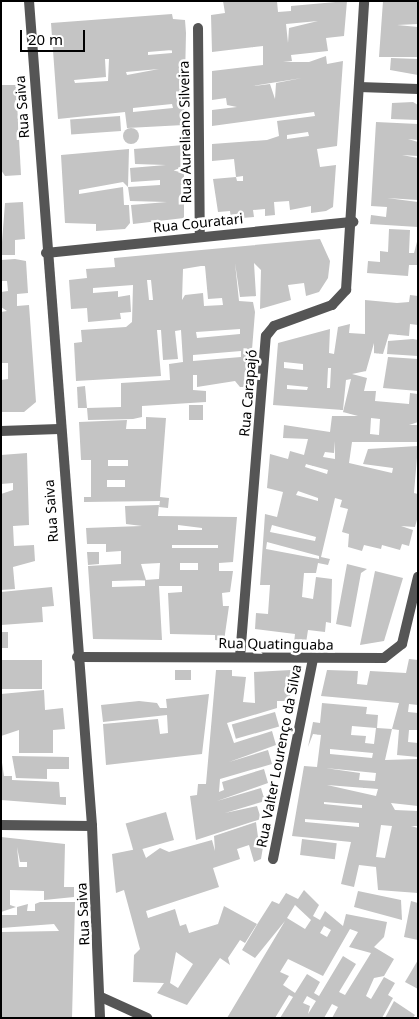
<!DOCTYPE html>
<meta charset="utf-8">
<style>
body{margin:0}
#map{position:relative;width:419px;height:1019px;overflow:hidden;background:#fff;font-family:"Noto Sans",sans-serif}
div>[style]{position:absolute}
.building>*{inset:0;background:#c4c4c4;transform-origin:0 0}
.round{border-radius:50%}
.minor>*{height:10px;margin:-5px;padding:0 5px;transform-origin:5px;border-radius:5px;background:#555}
span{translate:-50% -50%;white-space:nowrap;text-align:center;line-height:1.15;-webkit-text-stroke:5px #fff;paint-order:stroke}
.street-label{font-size:14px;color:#000}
.frame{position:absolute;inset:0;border:2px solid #000;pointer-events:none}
.scale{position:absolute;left:20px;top:30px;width:65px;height:22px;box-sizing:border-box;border:2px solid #000;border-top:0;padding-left:6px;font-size:15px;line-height:18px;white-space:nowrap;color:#000;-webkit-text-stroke:4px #fff;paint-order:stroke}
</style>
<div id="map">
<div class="building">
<i style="clip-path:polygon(evenodd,223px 1px,277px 1px,278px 12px,291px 11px,291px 6px,347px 1px,344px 36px,326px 38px,328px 51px,291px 55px,292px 61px,283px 62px,309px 62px,326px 56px,327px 64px,343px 61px,337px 146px,317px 149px,320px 167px,336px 165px,333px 207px,326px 211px,311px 213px,311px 206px,290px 210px,289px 201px,274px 202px,275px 215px,265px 216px,265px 209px,253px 210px,254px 217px,231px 219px,230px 211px,218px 212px,213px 179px,236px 177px,237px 181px,243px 181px,243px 176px,236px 177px,234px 159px,212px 161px,212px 144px,267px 140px,279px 136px,277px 121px,315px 116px,314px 112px,212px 126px,212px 110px,237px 107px,227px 105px,226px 98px,212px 100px,212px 71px,263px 65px,263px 46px,212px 52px,211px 15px,225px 13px,223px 1px,318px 21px,289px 28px,288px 43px,286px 24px,318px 21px,223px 1px,302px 78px,276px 83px,275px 99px,270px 84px,253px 86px,302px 78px,223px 1px,308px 132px,309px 136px,287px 139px,287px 135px,308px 132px)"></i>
<i style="clip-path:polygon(383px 1px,418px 1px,418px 24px,397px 25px,418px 27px,418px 57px,379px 57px)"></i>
<i style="clip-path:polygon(evenodd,172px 14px,173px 19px,185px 20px,186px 33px,184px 125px,127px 128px,125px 112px,58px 119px,51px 23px,172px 14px,172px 50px,172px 53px,148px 55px,148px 52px,172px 50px,172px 14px,105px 59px,109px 59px,108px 81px,75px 83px,74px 80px,106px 77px,105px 59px,172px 14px,159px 69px,127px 75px,126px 72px,159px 69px,172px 14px,172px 104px,173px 108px,133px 112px,133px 108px,172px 104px)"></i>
<i style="clip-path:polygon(391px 58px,418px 59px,418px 75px,390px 70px)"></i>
<i style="clip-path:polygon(1px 85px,16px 85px,21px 175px,5px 176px,1px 170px)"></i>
<i style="clip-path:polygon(413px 102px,418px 105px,418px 120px,391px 119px,392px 103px)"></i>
<i style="left:120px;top:116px;width:15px;height:50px;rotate:86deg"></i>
<i style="clip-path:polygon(376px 122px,418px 124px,418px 140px,408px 139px,418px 142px,418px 156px,402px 155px,418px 158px,418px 200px,387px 198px,418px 202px,418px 227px,370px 224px,371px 215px,386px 217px,387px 207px,371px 206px)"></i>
<i class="round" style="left:123px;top:128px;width:16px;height:16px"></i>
<i style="clip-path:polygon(184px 145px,184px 218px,133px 224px,131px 205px,167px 202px,130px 201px,128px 187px,160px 185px,160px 180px,131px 182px,130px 168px,166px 165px,135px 164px,134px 149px)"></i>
<i style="clip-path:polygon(129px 149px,128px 187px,123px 182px,79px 190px,79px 194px,123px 187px,124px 205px,129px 205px,130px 223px,125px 229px,96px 231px,96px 224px,65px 223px,61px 155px)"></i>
<i style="clip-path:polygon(23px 202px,25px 239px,15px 240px,15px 255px,1px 255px,5px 203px)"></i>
<i style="clip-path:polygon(389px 229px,410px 230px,409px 253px,414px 253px,418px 238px,418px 265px,409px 265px,408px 276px,367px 273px,368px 261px,380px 262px,380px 251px,388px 252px)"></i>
<i style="clip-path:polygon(evenodd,320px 239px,330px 261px,328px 278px,319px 292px,306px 296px,304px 283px,288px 285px,291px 300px,260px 309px,261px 270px,254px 263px,256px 296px,240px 297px,235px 263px,239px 301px,253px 302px,255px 312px,249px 387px,240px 387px,235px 381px,197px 387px,197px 375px,193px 375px,193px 390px,206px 391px,206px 402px,142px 406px,142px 417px,133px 419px,88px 420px,87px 408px,121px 407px,121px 383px,170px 380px,169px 364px,183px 362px,181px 330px,175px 331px,178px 359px,163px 360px,161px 330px,157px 330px,161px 376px,76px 381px,74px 343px,82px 342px,81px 330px,126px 327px,132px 322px,133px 285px,93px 288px,93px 293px,118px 291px,118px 297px,130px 295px,131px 312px,120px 313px,121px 319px,88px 322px,87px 308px,71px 309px,69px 280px,87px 278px,86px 269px,115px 267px,114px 258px,320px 239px,201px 266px,205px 266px,208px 299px,222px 298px,223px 305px,204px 306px,203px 293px,185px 295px,182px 300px,183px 269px,201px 266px,320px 239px,147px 280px,151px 280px,153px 300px,149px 300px,147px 280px,320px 239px,240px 329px,240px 334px,197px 338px,196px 332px,240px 329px,320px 239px,241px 351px,241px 357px,193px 361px,193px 355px,241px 351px)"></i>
<i style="clip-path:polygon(15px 259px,26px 261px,28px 293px,17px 294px,17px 306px,29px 305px,36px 402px,24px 412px,1px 412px,1px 380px,8px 379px,8px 363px,1px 363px,1px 312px,7px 311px,1px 307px,1px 292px,8px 291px,7px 281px,1px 281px,1px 260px)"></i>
<i style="clip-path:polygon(evenodd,410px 295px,418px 296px,418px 325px,410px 324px,409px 336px,389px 334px,383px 354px,374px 353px,374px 343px,366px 371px,352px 374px,367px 378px,364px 391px,376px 391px,375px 401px,409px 404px,410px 393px,418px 394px,418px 422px,409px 425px,418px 425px,418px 442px,352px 442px,349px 463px,392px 473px,393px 468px,363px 464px,368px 449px,418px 446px,414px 493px,418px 494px,418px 516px,415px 527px,401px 526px,413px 530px,409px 546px,402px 544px,400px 550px,382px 545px,381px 549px,364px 545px,362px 551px,348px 547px,349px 534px,342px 532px,348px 509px,340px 507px,342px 500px,335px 498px,321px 557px,330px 559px,328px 565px,318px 563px,316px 573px,304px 573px,302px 597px,313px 599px,316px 577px,332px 579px,331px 623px,326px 622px,325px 632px,308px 630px,306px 643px,294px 643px,295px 634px,255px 629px,256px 613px,268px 614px,270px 585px,260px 585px,265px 514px,277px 517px,283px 492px,267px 488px,270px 454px,288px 459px,290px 451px,304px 455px,308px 439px,283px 438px,284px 425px,330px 432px,332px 416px,358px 416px,343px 412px,351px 379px,346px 380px,343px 410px,273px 405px,278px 343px,330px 329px,329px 353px,334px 354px,338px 327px,350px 324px,349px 333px,365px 334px,365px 300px,397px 303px,409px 302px,410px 295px,284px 362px,303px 364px,303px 370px,284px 368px,284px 362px,410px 295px,328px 368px,331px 368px,330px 388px,327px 388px,328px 368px,410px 295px,287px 385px,308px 387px,307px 390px,287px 389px,287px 385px,410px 295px,371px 418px,380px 419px,379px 435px,370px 434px,371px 418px,410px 295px,335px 441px,335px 459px,323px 457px,325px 452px,334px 453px,335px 441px,410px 295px,306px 464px,328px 470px,327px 474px,305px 467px,306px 464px,410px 295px,298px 491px,318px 498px,318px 501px,296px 495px,298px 491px,410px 295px,272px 525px,316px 537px,315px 541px,270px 532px,272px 525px,410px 295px,267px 542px,319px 556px,319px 559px,266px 549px,267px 542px)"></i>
<i style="clip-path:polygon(413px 339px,418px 340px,418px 356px,387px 354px,388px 341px)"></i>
<i style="clip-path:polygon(388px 357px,418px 359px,418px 391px,383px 388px)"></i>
<i style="clip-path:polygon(85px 386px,87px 408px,78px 408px,77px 387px)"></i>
<i style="left:189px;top:405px;width:14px;height:15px"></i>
<i style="clip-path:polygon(evenodd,146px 417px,166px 418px,160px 497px,169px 498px,168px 508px,159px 507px,160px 501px,84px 502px,84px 497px,91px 497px,91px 460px,81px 460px,79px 422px,127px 420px,126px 429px,146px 429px,146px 417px,108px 460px,128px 460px,128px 466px,108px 466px,108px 460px,146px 417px,107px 480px,125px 480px,125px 487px,107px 487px,107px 480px)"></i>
<i style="clip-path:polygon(27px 453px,29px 525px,13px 526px,14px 546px,34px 545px,35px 561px,13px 567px,15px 589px,1px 590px,1px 494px,13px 490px,13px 483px,1px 484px,1px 455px)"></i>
<i style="clip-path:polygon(evenodd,159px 505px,158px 516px,237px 517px,233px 562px,219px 563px,219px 571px,233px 571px,230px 592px,222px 593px,223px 606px,229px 606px,224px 641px,215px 640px,215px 635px,170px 634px,168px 593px,182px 592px,182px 586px,159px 586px,162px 640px,93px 639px,88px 566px,121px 564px,121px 551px,106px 552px,106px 544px,87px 544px,86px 528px,142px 526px,126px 524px,125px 506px,159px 505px,178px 525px,202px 528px,202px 530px,178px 530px,178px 525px,159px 505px,172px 545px,218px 545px,218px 548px,172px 548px,172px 545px,159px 505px,160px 563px,159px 579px,145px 580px,145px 586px,112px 587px,112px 581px,146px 580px,141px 564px,160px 563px,159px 505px,180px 563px,198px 563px,198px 570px,180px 570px,180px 563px)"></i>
<i style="clip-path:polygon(87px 552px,99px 552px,99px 564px,88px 565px)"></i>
<i style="clip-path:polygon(347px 564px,367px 569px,361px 573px,351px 627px,336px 624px)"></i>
<i style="clip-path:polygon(375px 571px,403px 578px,384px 641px,360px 645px)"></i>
<i style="clip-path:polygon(52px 587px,54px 606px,42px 607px,43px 622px,1px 625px,1px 592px)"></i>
<i style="left:1px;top:632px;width:7px;height:16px"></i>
<i style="clip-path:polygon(409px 659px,418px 660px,418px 705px,409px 704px,408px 712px,418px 713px,418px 730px,409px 730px,408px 742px,418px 743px,418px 757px,397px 755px,399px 730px,392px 729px,399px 703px,321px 696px,327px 670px,358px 671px,357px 684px,367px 685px,370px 671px,406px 673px)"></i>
<i style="left:42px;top:660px;width:29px;height:41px;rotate:90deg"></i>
<i style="left:175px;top:670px;width:16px;height:10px"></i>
<i style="clip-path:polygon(216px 670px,232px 670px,232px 676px,246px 677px,243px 702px,255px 703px,254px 672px,291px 670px,295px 675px,289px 701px,277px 701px,277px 708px,227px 723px,234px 743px,272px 731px,276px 745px,229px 762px,268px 750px,272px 764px,220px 779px,219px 792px,224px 790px,222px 782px,264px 769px,268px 783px,217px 801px,261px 788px,265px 801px,225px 813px,257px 806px,261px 819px,196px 840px,190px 796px,197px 795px,198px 784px,206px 784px)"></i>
<i style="clip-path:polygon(44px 690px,45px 710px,63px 708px,65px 729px,53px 730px,53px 753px,19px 753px,19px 730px,1px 736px,1px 694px)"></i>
<i style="clip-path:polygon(209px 694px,202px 754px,106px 765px,103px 724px,158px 719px,160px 734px,168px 733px,167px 715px,103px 722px,101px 705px,139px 701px,157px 703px,160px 708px,167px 708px,166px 699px)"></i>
<i style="clip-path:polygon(evenodd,322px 703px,367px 707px,366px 714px,378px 715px,377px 728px,392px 729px,385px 760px,418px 759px,418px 806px,391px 803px,395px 810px,418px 811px,418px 826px,411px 826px,418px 828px,418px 893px,378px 890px,376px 867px,359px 865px,354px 887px,341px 884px,351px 842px,292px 836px,304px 766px,317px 767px,321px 735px,313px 734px,308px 747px,313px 722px,320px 723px,322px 703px,352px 726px,376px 728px,374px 744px,365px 743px,366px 736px,351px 735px,352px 726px,322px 703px,330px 749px,373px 753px,372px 758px,330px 754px,330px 749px,322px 703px,325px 768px,376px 773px,375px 781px,359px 780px,360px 773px,325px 768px,322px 703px,327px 785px,378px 789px,376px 796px,327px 785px,322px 703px,324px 802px,362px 805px,362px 808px,324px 804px,324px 802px,322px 703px,305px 819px,359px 823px,359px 827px,305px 822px,305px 819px,322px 703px,381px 825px,392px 826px,385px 858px,376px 857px,381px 825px)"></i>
<i style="left:275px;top:712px;width:15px;height:45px;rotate:74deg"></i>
<i style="clip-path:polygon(1px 756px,4px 776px,12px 776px,12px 780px,59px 782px,60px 797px,66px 797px,66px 805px,1px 800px)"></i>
<i style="clip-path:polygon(12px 756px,69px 757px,69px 769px,47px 769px,47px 779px,16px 778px)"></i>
<i style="left:166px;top:812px;width:29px;height:42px;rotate:74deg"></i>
<i style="clip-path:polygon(evenodd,256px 822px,258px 837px,265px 835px,261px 859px,254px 862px,249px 845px,237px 849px,240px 859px,213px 868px,219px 887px,146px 911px,148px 918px,175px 909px,180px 926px,186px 924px,189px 933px,218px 924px,224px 906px,257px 924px,245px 943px,240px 940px,228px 958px,230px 965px,220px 958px,187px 1005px,157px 993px,164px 983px,133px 982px,134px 955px,140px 949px,124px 890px,116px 893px,112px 854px,142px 848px,146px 858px,160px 848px,169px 852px,212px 840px,215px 851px,214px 836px,256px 822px,176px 952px,193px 964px,178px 988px,170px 983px,176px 952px)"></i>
<i style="clip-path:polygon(evenodd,1px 837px,65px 844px,64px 887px,74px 887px,74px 897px,44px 900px,44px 891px,10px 890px,10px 905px,16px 907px,1px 912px,1px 837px,17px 847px,20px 862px,27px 862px,27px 867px,19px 867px,17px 847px)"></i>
<i style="left:302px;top:839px;width:35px;height:16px;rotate:7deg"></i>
<i style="clip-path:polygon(evenodd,304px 890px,319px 905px,313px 916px,320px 920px,325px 911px,343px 926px,346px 914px,387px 922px,384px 937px,374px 947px,394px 959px,384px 976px,374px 978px,366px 996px,371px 999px,384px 977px,395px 983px,388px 995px,393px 998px,382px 1018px,332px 1018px,338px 1007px,332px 1004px,324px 1018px,280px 1018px,293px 997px,289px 995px,275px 1018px,227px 1018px,285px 921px,255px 958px,242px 950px,258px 923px,272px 901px,279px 904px,286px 893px,298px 899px,304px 890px,295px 905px,311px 920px,305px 929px,287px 918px,295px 905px,304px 890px,324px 926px,331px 930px,327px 937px,320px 933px,324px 926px,304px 890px,350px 929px,358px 932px,349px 947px,371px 953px,345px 995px,339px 992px,356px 964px,343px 956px,319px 996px,314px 993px,320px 982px,307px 974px,295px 993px,283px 985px,289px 976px,280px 972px,288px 959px,323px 976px,350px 929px,304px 890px,307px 996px,316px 1001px,308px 1014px,310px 1006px,303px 1003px,307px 996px)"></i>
<i style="clip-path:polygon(358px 891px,401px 900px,402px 920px,354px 907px)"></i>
<i style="clip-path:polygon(411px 901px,418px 903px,418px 940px,404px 937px)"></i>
<i style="clip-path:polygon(40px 902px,75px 902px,72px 1018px,1px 1018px,1px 932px,59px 931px,54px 924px,1px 928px,1px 915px,17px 915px,17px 907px,28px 904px,27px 911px,35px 911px,35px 904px)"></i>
<i style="clip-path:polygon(418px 960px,418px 989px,405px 982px)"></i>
<i style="clip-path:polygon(394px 1001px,415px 1015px,413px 1018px,385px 1018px)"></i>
</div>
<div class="minor">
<i style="left:29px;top:1px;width:827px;rotate:85.63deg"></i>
<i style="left:92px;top:826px;width:192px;rotate:87.6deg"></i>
<i style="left:198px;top:28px;width:209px;rotate:89.5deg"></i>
<i style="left:359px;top:87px;width:59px;rotate:1.9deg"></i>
<i style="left:46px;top:253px;width:309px;rotate:-5.8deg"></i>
<i style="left:1px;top:431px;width:58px;rotate:-2deg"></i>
<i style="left:77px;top:657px;width:307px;rotate:0.2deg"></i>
<i style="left:384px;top:658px;width:23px;rotate:-38deg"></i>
<i style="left:402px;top:644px;width:69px;rotate:-76.6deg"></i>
<i style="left:240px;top:657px;width:322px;rotate:-85.4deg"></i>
<i style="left:266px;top:336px;width:13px;rotate:-51deg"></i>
<i style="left:274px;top:326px;width:62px;rotate:-19.9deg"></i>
<i style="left:332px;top:305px;width:21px;rotate:-47deg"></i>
<i style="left:346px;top:290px;width:290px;rotate:-86.4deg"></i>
<i style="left:1px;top:825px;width:91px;rotate:0.6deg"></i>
<i style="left:273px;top:859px;width:205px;rotate:-78.7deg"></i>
<i style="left:101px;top:997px;width:51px;rotate:24.5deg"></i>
</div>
<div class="street-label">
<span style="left:22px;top:107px;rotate:-94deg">Rua Saiva</span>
<span style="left:185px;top:132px;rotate:-91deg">Rua Aureliano Silveira</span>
<span style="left:198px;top:223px;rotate:-6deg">Rua Couratari</span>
<span style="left:248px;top:393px;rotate:-85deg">Rua Carapajó</span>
<span style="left:51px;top:511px;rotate:-94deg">Rua Saiva</span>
<span style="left:276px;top:644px;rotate:1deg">Rua Quatinguaba</span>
<span style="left:279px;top:756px;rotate:-79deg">Rua Valter Lourenço da Silva</span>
<span style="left:83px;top:914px;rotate:-93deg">Rua Saiva</span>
</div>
<div class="frame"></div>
<div class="scale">20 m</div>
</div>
